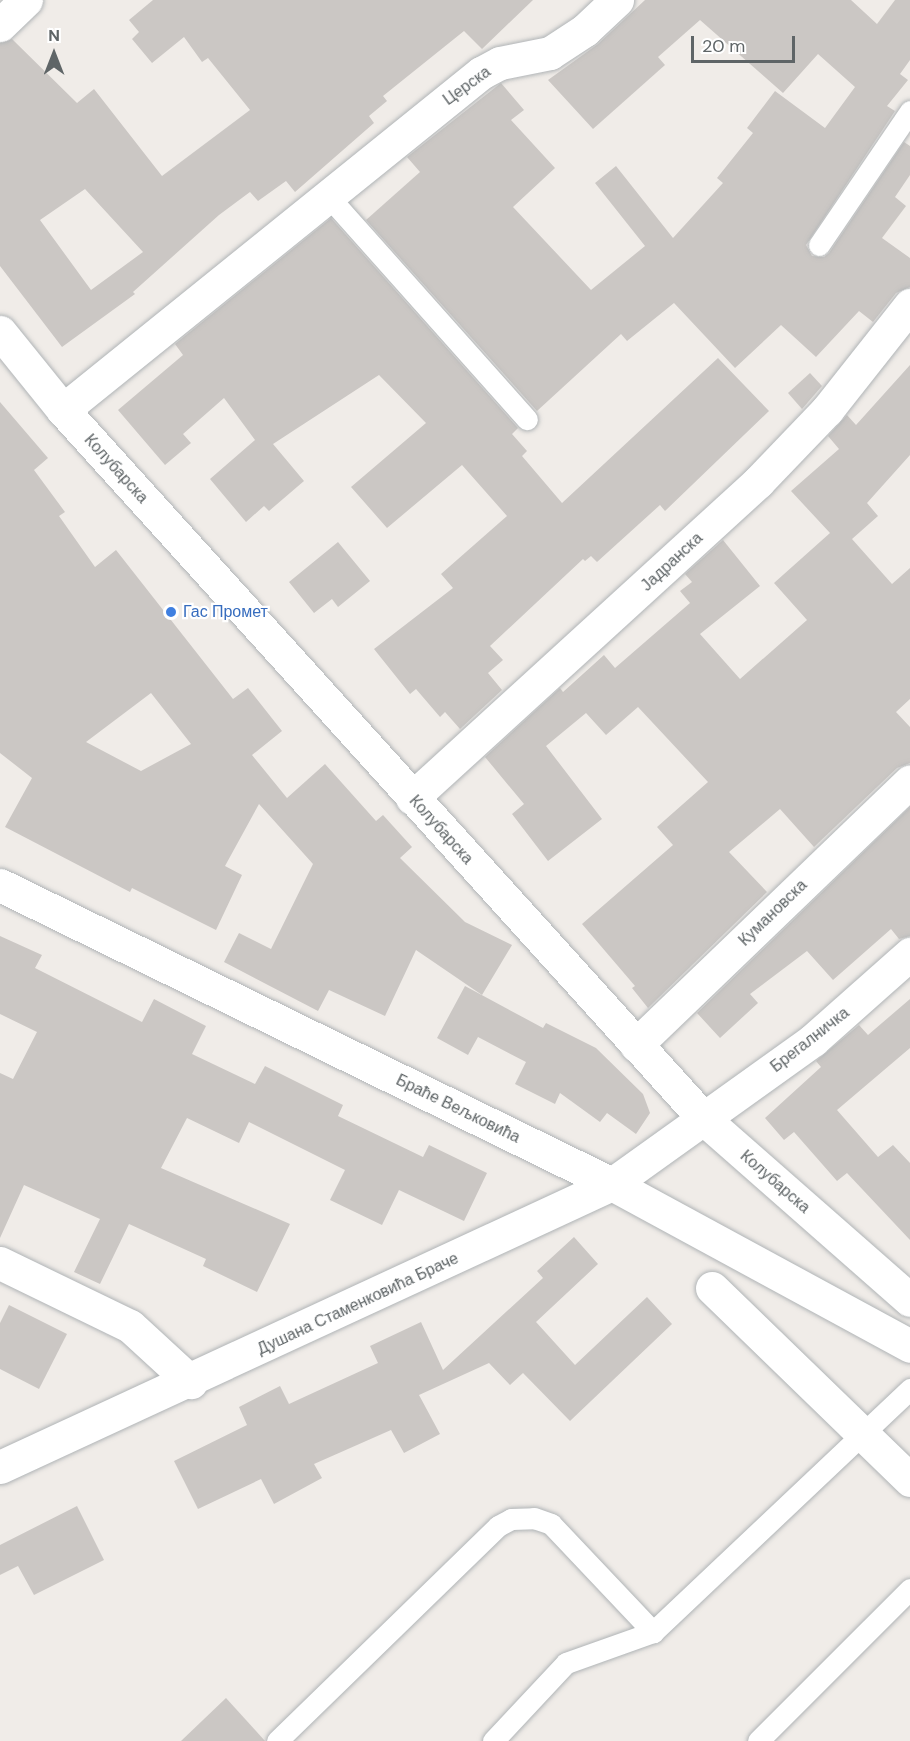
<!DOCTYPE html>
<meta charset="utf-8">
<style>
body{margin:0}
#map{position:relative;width:910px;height:1741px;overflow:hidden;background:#f0ece8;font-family:"DM Sans",sans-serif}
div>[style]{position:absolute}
.building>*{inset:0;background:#cbc7c4}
.roads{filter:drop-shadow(0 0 2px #b0b4b6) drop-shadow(0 0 2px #b0b4b6)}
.service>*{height:21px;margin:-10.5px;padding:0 10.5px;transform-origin:10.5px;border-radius:10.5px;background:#fff}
.minor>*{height:33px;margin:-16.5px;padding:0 16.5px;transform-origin:16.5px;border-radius:16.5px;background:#fff}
.secondary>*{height:33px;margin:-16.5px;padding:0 16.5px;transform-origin:16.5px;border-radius:16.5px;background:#fff}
.dots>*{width:16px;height:16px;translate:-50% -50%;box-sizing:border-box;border:3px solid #fff;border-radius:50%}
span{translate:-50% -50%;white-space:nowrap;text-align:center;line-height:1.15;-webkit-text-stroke:4.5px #fff;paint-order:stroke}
.street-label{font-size:16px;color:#5f6567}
.shop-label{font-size:16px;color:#366cbe}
.left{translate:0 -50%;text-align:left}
.north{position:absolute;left:24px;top:24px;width:60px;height:60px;-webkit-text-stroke:4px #fff;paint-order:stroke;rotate:0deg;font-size:16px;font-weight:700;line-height:24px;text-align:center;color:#5f6567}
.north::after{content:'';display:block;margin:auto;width:21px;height:27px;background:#5f6567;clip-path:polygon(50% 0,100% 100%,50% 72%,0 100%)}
.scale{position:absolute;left:691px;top:36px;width:104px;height:27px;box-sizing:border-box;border:3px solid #5f6567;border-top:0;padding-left:8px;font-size:18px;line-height:21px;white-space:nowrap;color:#5f6567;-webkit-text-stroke:4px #fff;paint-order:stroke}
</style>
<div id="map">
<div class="building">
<i style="clip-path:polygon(evenodd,153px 0,533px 0,482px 49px,464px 31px,383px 96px,387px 101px,369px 116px,374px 123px,295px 192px,286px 181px,258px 201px,250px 192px,219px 215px,133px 292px,135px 294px,62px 347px,0 266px,0 43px,12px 39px,77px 103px,94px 89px,162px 176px,250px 110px,208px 58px,202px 62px,184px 37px,152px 63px,132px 39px,139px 32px,129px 20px,153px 0,85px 189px,143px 252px,91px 290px,40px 220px,85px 189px)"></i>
<i style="clip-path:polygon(645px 0,851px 0,877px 24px,895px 0,910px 0,910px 60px,900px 74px,908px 80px,887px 106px,895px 111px,806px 245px,812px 256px,824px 257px,829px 253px,904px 142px,910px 146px,910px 175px,895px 197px,906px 206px,882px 238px,910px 258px,910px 287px,896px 293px,873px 322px,859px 311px,816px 357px,781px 325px,735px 368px,674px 303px,627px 341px,621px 334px,537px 411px,366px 220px,420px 172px,407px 157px,501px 83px,524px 110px,511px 120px,555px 168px,513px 207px,591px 290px,645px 246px,595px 183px,616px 166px,673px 238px,723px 183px,717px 178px,753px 133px,747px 128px,775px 91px,825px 128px,855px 87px,818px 54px,783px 93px,700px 20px,658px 57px,665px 65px,593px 129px,548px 80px,598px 44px)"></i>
<i style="clip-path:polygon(331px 218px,518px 428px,512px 434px,527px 451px,522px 456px,562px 503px,718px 358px,769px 411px,665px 511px,660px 505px,597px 562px,591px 556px,585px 561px,583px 559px,490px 646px,503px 660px,488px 673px,502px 690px,460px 729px,445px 712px,440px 717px,416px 689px,410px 694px,374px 649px,453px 588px,441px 574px,507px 516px,462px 465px,387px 528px,351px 487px,426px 423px,379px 375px,273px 444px,304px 481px,269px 511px,264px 506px,246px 522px,210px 479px,255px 440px,224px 398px,183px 434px,191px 443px,165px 465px,118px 410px,183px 355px,175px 344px)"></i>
<i style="clip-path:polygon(910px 365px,910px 455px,867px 503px,878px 516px,852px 539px,892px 584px,910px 568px,910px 699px,896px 712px,910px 727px,910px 763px,897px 768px,814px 847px,780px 809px,729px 852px,767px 892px,648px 1008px,632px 988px,635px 986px,582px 924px,673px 845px,657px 827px,708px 782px,638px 707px,606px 735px,586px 713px,546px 746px,602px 819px,548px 861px,512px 814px,524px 804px,485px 757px,560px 688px,563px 692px,604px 655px,615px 668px,690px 603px,680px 591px,692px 582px,685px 574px,723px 540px,760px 586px,700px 634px,740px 679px,807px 620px,774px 583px,830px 533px,791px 491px,839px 449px,828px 436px,847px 415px,856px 425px)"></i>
<i style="clip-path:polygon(810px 373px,822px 386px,802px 409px,788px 393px)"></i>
<i style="clip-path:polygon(evenodd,0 402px,48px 458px,34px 470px,65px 512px,59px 516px,95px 567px,116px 550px,233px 699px,248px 688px,282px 731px,252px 755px,287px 798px,325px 764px,376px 821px,383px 815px,412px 847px,400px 858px,465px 922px,512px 945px,482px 995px,416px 950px,385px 1016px,329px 990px,318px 1011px,224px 962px,239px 933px,271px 949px,313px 864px,259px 804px,225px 866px,242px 875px,216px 930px,132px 888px,130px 892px,5px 827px,32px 778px,0 753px,0 402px,151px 693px,191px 744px,141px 771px,86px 742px,151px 693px)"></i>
<i style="clip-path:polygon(338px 542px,370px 581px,338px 607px,332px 599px,314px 613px,289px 582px)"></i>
<i style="clip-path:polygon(910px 807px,910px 936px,899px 939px,891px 929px,833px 980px,807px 951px,750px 994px,758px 1003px,720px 1038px,697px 1013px)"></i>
<i style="clip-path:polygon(0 936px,42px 955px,35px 968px,142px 1022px,154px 999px,206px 1026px,192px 1054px,255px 1084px,265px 1066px,343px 1105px,338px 1116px,423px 1157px,429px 1145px,487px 1173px,464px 1221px,399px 1190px,382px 1225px,330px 1200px,345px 1170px,249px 1122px,239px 1143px,187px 1118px,161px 1168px,290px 1224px,257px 1292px,203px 1266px,206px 1259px,129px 1224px,100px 1284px,74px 1272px,100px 1219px,24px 1185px,0 1238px,0 1073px,13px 1079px,37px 1032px,0 1014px)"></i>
<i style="clip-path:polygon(465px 986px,543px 1028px,546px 1023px,596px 1048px,643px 1094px,650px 1113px,636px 1134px,607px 1113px,600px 1122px,560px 1093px,555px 1104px,515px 1084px,526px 1062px,478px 1037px,468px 1055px,437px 1038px)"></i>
<i style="clip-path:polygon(910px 999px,910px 1048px,837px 1110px,878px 1157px,893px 1145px,910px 1163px,910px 1240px,847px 1173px,837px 1181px,794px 1132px,784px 1140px,765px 1118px,821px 1067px,816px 1061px,859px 1025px,868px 1035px)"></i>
<i style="clip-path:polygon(574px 1237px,598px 1264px,536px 1322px,575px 1365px,647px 1297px,672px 1324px,570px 1421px,523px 1373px,510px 1385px,489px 1363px,419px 1395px,440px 1434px,404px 1453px,391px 1430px,314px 1464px,322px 1478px,274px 1504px,261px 1479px,198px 1509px,174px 1461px,247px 1425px,239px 1407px,280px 1386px,289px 1404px,378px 1363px,370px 1346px,421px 1322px,443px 1370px,543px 1278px,537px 1271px)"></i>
<i style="clip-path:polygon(9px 1305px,67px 1334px,39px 1389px,0 1369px,0 1323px)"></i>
<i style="clip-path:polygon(77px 1506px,104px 1560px,34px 1595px,18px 1566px,0 1575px,0 1545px)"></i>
<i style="clip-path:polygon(226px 1698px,265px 1741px,181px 1741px)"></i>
</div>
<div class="roads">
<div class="service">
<i style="left:328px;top:196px;width:299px;rotate:48.3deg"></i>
<i style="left:819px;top:245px;width:162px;rotate:-55.8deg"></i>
<i style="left:277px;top:1741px;width:308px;rotate:-44.2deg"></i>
<i style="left:498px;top:1526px;width:15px;rotate:-28deg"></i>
<i style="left:511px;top:1519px;width:23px;rotate:-2deg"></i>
<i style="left:534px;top:1518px;width:18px;rotate:19deg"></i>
<i style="left:551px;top:1524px;width:149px;rotate:46.6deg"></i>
<i style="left:493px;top:1741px;width:107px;rotate:-46.9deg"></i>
<i style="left:566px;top:1663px;width:92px;rotate:-19.6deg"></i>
<i style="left:653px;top:1632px;width:354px;rotate:-43.4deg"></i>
<i style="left:758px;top:1741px;width:215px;rotate:-45deg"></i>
</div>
<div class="minor">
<i style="left:0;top:25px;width:36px;rotate:-44deg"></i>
<i style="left:63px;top:410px;width:537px;rotate:-38.88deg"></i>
<i style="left:481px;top:73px;width:21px;rotate:-28deg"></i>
<i style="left:500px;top:63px;width:51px;rotate:-11.3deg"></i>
<i style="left:550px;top:53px;width:42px;rotate:-33.3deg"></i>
<i style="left:585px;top:30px;width:44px;rotate:-43.2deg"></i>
<i style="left:412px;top:798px;width:469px;rotate:-42.4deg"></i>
<i style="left:758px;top:482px;width:100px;rotate:-46.2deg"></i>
<i style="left:827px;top:410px;width:134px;rotate:-51.7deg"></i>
<i style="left:0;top:885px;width:681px;rotate:26.04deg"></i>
<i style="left:612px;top:1184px;width:339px;rotate:28.5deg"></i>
<i style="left:636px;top:1045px;width:380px;rotate:-43.9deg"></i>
<i style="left:0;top:1263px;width:144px;rotate:25.9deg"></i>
<i style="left:130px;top:1326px;width:83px;rotate:42.6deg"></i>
<i style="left:712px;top:1288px;width:276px;rotate:44.1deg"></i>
<i style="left:0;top:1467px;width:674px;rotate:-24.82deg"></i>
<i style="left:612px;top:1184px;width:247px;rotate:-35.6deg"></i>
<i style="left:813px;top:1040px;width:130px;rotate:-41.6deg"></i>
</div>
<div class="secondary">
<i style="left:0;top:332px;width:100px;rotate:51.1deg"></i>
<i style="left:63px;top:410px;width:956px;rotate:47.88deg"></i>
<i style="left:704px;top:1119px;width:274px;rotate:41.3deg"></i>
</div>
</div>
<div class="dots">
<i style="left:171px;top:612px;background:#3f7fe0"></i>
</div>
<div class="street-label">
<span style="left:467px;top:86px;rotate:-36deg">Церска</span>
<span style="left:116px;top:469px;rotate:48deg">Колубарска</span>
<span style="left:672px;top:562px;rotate:-43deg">Јадранска</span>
<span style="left:441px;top:830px;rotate:48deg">Колубарска</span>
<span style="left:773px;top:913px;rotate:-44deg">Кумановска</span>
<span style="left:810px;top:1040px;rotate:-38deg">Брегалничка</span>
<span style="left:458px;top:1109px;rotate:26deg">Браће Вељковића</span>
<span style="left:775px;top:1182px;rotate:41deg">Колубарска</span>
<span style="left:358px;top:1304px;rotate:-25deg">Душана Стаменковића Браче</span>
</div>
<div class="shop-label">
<span class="left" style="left:183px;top:612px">Гас Промет</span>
</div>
<div class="north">N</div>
<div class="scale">20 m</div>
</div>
